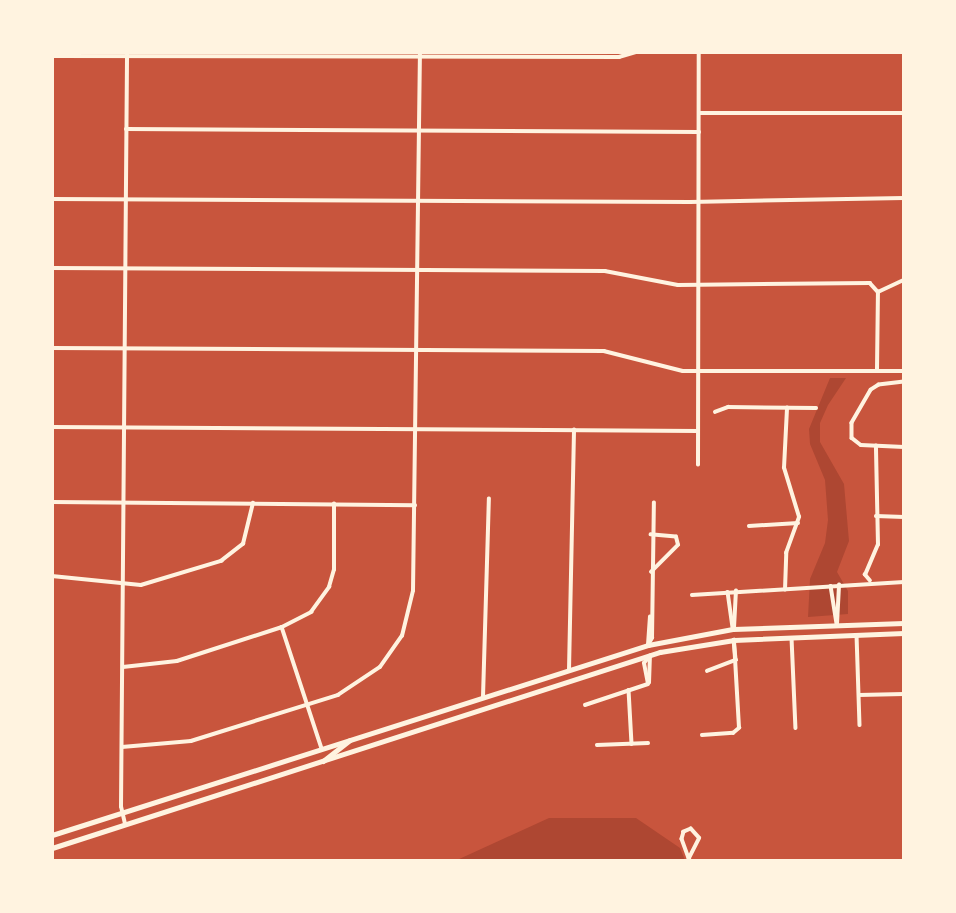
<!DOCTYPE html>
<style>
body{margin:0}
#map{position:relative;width:956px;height:913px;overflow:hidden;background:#c8553d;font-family:"Fira Sans Condensed",sans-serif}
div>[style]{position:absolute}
.green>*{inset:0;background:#ae4732}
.minor>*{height:3.5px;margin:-1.75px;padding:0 1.75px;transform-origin:1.75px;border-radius:1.75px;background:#fff3e0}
.primary>*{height:5px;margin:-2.5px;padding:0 2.5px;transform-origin:2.5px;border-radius:2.5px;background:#fff3e0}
span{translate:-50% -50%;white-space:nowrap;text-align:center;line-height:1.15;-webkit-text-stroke:6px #fff3e0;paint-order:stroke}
.frame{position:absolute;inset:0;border:54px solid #fff3e0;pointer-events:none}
</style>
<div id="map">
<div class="green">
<i style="clip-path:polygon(830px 378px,846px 378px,828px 405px,820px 423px,820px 442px,844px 484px,849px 541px,837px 572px,848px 591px,848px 614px,808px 617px,810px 579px,825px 543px,828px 520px,825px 480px,810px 444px,809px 429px)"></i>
<i style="clip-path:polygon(549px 818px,636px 818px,680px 848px,685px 860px,457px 860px)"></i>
</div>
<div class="minor">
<i style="left:52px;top:56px;width:567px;rotate:0.1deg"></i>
<i style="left:619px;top:57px;width:18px;rotate:-16deg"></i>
<i style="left:699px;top:113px;width:205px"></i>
<i style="left:126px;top:129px;width:573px;rotate:0.3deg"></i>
<i style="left:52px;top:199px;width:638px;rotate:0.27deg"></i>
<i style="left:690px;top:202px;width:214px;rotate:-1.1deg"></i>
<i style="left:52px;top:268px;width:553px;rotate:0.31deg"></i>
<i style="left:605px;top:271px;width:74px;rotate:10.9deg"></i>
<i style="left:678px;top:285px;width:192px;rotate:-0.6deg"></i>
<i style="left:870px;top:283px;width:12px;rotate:48deg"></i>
<i style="left:878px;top:292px;width:29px;rotate:-25deg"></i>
<i style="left:52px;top:348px;width:552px;rotate:0.31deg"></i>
<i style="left:604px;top:351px;width:81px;rotate:14.2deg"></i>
<i style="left:683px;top:371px;width:221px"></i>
<i style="left:877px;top:370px;width:78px;rotate:-89.3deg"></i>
<i style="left:904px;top:382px;width:25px;rotate:173deg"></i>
<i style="left:879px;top:385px;width:9px;rotate:148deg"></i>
<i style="left:871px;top:390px;width:38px;rotate:120deg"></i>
<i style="left:852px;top:423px;width:15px;rotate:90deg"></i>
<i style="left:852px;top:438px;width:11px;rotate:38deg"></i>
<i style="left:861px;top:445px;width:43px;rotate:2.7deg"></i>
<i style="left:715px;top:412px;width:14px;rotate:-21deg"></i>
<i style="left:728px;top:407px;width:88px;rotate:0.7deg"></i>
<i style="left:52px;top:427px;width:646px;rotate:0.35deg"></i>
<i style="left:698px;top:465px;width:413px;rotate:-89.9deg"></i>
<i style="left:52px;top:502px;width:363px;rotate:0.5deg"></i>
<i style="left:876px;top:516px;width:28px;rotate:2deg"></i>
<i style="left:749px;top:526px;width:49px;rotate:-3.5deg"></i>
<i style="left:651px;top:572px;width:38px;rotate:-45deg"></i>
<i style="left:678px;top:545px;width:8px;rotate:-104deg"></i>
<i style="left:676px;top:537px;width:25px;rotate:-175deg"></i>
<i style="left:52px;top:576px;width:89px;rotate:5.8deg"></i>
<i style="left:141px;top:585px;width:84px;rotate:-16.7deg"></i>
<i style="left:221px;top:561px;width:28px;rotate:-38deg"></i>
<i style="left:243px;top:544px;width:42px;rotate:-76.3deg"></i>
<i style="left:870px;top:581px;width:8px;rotate:-130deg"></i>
<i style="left:865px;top:575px;width:33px;rotate:-67deg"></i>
<i style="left:878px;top:545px;width:99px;rotate:-91.2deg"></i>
<i style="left:831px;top:586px;width:39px;rotate:81deg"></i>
<i style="left:785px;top:590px;width:37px;rotate:-88deg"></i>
<i style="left:786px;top:553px;width:38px;rotate:-70deg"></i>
<i style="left:799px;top:517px;width:51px;rotate:-107deg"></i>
<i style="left:784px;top:468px;width:60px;rotate:-87.1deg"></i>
<i style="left:728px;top:592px;width:37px;rotate:82deg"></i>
<i style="left:692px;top:595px;width:212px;rotate:-3.5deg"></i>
<i style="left:837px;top:624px;width:39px;rotate:-87deg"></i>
<i style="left:282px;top:627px;width:128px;rotate:71.8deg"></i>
<i style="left:734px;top:628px;width:37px;rotate:-87deg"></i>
<i style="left:857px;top:635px;width:90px;rotate:88.1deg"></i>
<i style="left:792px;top:638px;width:90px;rotate:87.5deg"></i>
<i style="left:734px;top:640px;width:18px;rotate:84deg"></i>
<i style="left:648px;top:645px;width:8px;rotate:-60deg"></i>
<i style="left:652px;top:638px;width:135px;rotate:-89.2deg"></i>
<i style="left:648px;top:645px;width:28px;rotate:-86deg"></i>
<i style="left:123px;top:667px;width:54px;rotate:-6.3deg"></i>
<i style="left:177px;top:661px;width:110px;rotate:-17.9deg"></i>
<i style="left:282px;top:627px;width:33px;rotate:-27deg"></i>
<i style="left:311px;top:612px;width:31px;rotate:-54deg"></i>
<i style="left:329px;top:587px;width:18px;rotate:-74deg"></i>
<i style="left:334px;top:570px;width:66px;rotate:-90deg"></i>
<i style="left:569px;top:670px;width:240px;rotate:-88.8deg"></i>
<i style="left:707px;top:671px;width:31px;rotate:-21deg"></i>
<i style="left:649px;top:683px;width:27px;rotate:-88deg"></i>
<i style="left:648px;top:684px;width:21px;rotate:-101deg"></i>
<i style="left:644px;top:663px;width:8px;rotate:-50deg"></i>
<i style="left:629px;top:690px;width:54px;rotate:86.8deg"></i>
<i style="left:859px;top:695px;width:45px;rotate:-1.3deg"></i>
<i style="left:483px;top:697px;width:198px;rotate:-88.3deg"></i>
<i style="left:585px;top:705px;width:66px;rotate:-18.4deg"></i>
<i style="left:702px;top:735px;width:31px;rotate:-4deg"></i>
<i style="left:733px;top:733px;width:8px;rotate:-40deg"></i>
<i style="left:739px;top:728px;width:88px;rotate:-93.3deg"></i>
<i style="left:597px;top:745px;width:51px;rotate:-2.2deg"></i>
<i style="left:122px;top:747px;width:69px;rotate:-5deg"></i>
<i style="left:191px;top:741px;width:154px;rotate:-17.4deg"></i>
<i style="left:338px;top:695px;width:50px;rotate:-33.7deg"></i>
<i style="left:380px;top:667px;width:38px;rotate:-55deg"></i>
<i style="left:402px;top:636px;width:46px;rotate:-76.3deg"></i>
<i style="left:413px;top:591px;width:539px;rotate:-89.26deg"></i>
<i style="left:125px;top:824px;width:17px;rotate:-103deg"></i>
<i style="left:121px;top:807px;width:755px;rotate:-89.54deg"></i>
<i style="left:689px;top:858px;width:22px;rotate:-63deg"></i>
<i style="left:699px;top:838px;width:12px;rotate:-132deg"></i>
<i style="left:691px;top:829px;width:8px;rotate:157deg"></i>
<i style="left:684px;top:832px;width:7px;rotate:106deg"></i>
<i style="left:682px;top:839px;width:20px;rotate:70deg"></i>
<i style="left:689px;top:858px;width:2px;rotate:63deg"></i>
</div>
<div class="primary">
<i style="left:323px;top:761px;width:34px;rotate:-38deg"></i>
<i style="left:52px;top:835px;width:626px;rotate:-17.68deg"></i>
<i style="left:648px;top:645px;width:86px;rotate:-10.7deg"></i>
<i style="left:733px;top:629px;width:171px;rotate:-2deg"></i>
<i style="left:52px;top:848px;width:639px;rotate:-17.87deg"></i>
<i style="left:660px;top:652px;width:75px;rotate:-9.2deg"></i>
<i style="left:734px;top:640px;width:170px;rotate:-2.4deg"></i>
</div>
<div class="frame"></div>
</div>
